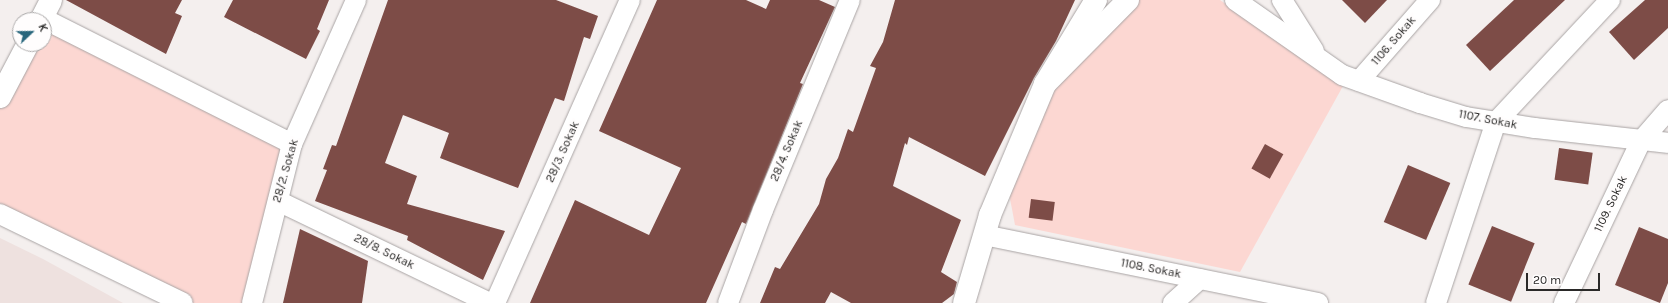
<!DOCTYPE html>
<style>
body{margin:0}
#map{position:relative;width:1668px;height:303px;overflow:hidden;background:#f4efee;font-family:Karla,sans-serif}
div>[style]{position:absolute}
.built>*{inset:0;background:#eee1df}
.green>*{inset:0;background:#fcd7d2}
.building>*{inset:0;background:#7d4c47;transform-origin:0 0}
.roads{filter:drop-shadow(0 0 1px #a9a4a4) drop-shadow(0 0 1px #a9a4a4)}
.minor>*{height:20px;margin:-10px;padding:0 10px;transform-origin:10px;border-radius:10px;background:#fff}
.tertiary>*{height:22px;margin:-11px;padding:0 11px;transform-origin:11px;border-radius:11px;background:#fff}
span{translate:-50% -50%;white-space:nowrap;text-align:center;line-height:1.15;-webkit-text-stroke:4px #fffdfd;paint-order:stroke}
.street-label{font-size:12px;color:#2a2928}
.north{position:absolute;left:12px;top:12px;width:40px;height:40px;box-sizing:border-box;background:#fffdfd;border:1px solid #aaa8a8;border-radius:50%;rotate:68deg;font-size:11px;font-weight:700;line-height:16px;text-align:center;color:#2a2928}
.north::after{content:'';display:block;margin:auto;width:14px;height:18px;background:#28667c;clip-path:polygon(50% 0,100% 100%,50% 72%,0 100%)}
.scale{position:absolute;left:1526px;top:273px;width:74px;height:18px;box-sizing:border-box;border:2px solid #2a2928;border-top:0;padding-left:5px;font-size:12px;line-height:14px;white-space:nowrap;color:#2a2928;-webkit-text-stroke:3px #fffdfd;paint-order:stroke}
</style>
<div id="map">
<div class="built">
<i style="clip-path:polygon(0 238px,43px 259px,123px 303px,0 303px)"></i>
</div>
<div class="green">
<i style="clip-path:polygon(1137px 0,1220px 0,1343px 86px,1240px 272px,1015px 225px,1008px 188px,1052px 90px)"></i>
<i style="clip-path:polygon(44px 20px,292px 144px,252px 303px,183px 303px,0 214px,0 97px,28px 44px,44px 44px)"></i>
</div>
<div class="building">
<i style="clip-path:polygon(66px 0,182px 0,175px 13px,182px 16px,166px 54px)"></i>
<i style="clip-path:polygon(233px 0,329px 0,317px 29px,320px 31px,306px 59px,224px 17px)"></i>
<i style="clip-path:polygon(388px 0,556px 0,598px 16px,590px 39px,584px 37px,564px 101px,555px 98px,518px 188px,440px 158px,449px 133px,403px 115px,385px 163px,417px 176px,407px 204px,505px 231px,483px 280px,407px 240px,408px 236px,315px 201px,327px 170px,323px 169px,332px 145px,336px 146px)"></i>
<i style="clip-path:polygon(657px 0,746px 0,766px 9px,770px 0,819px 0,835px 7px,800px 83px,803px 84px,746px 224px,742px 222px,706px 303px,530px 303px,575px 200px,649px 235px,681px 168px,599px 131px)"></i>
<i style="clip-path:polygon(895px 0,1075px 0,1056px 41px,1034px 78px,985px 176px,909px 137px,907px 145px,905px 143px,893px 186px,961px 220px,941px 272px,957px 282px,954px 294px,942px 303px,851px 303px,831px 292px,825px 303px,760px 303px,775px 267px,780px 269px,819px 204px,826px 179px,838px 158px,848px 129px,853px 132px,876px 68px,870px 66px,883px 42px)"></i>
<i style="clip-path:polygon(1342px 0,1387px 0,1365px 23px)"></i>
<i style="clip-path:polygon(1514px 0,1565px 0,1490px 71px,1466px 45px)"></i>
<i style="clip-path:polygon(1645px 0,1668px 0,1668px 28px,1634px 60px,1609px 32px)"></i>
<i style="left:1265px;top:144px;width:21px;height:28px;rotate:29deg"></i>
<i style="left:1559px;top:148px;width:34px;height:32px;rotate:8deg"></i>
<i style="left:1408px;top:165px;width:46px;height:62px;rotate:23deg"></i>
<i style="left:1031px;top:199px;width:24px;height:19px;rotate:7deg"></i>
<i style="left:1492px;top:226px;width:46px;height:63px;rotate:22deg"></i>
<i style="clip-path:polygon(1639px 227px,1668px 239px,1668px 283px,1660px 303px,1615px 285px)"></i>
<i style="clip-path:polygon(300px 229px,368px 261px,362px 303px,283px 303px)"></i>
</div>
<div class="roads">
<div class="minor">
<i style="left:1235px;top:0;width:131px;rotate:35deg"></i>
<i style="left:1342px;top:75px;width:83px;rotate:19.7deg"></i>
<i style="left:1420px;top:103px;width:48px;rotate:16.9deg"></i>
<i style="left:1466px;top:117px;width:70px;rotate:9.1deg"></i>
<i style="left:1535px;top:128px;width:134px;rotate:6.4deg"></i>
<i style="left:1282px;top:0;width:60px;rotate:57.9deg"></i>
<i style="left:42px;top:18px;width:280px;rotate:26.7deg"></i>
<i style="left:1359px;top:81px;width:108px;rotate:-48.8deg"></i>
<i style="left:278px;top:201px;width:235px;rotate:25.7deg"></i>
<i style="left:0;top:214px;width:203px;rotate:25.9deg"></i>
<i style="left:984px;top:235px;width:341px;rotate:11.5deg"></i>
<i style="left:252px;top:303px;width:164px;rotate:-75.9deg"></i>
<i style="left:292px;top:144px;width:158px;rotate:-66deg"></i>
<i style="left:495px;top:303px;width:332px;rotate:-66deg"></i>
<i style="left:728px;top:303px;width:99px;rotate:-69.4deg"></i>
<i style="left:763px;top:210px;width:227px;rotate:-67.5deg"></i>
<i style="left:1173px;top:303px;width:36px;rotate:-42deg"></i>
<i style="left:1436px;top:303px;width:191px;rotate:-71.7deg"></i>
<i style="left:1496px;top:122px;width:167px;rotate:-46.9deg"></i>
<i style="left:1564px;top:303px;width:179px;rotate:-64.6deg"></i>
<i style="left:1641px;top:141px;width:41px;rotate:-48.9deg"></i>
</div>
<div class="tertiary">
<i style="left:1096px;top:0;width:98px;rotate:121.3deg"></i>
<i style="left:1045px;top:84px;width:118px;rotate:-45.3deg"></i>
<i style="left:41px;top:20px;width:22px;rotate:-63deg"></i>
<i style="left:0;top:97px;width:60px;rotate:-62.2deg"></i>
<i style="left:964px;top:303px;width:92px;rotate:-73.5deg"></i>
<i style="left:990px;top:215px;width:142px;rotate:-67.2deg"></i>
</div>
</div>
<div class="street-label">
<span style="left:1394px;top:41px;rotate:-49deg">1106. Sokak</span>
<span style="left:1488px;top:120px;rotate:11deg">1107. Sokak</span>
<span style="left:787px;top:151px;rotate:-67deg">28/4. Sokak</span>
<span style="left:563px;top:152px;rotate:-66deg">28/3. Sokak</span>
<span style="left:286px;top:171px;rotate:-74deg">28/2. Sokak</span>
<span style="left:1611px;top:204px;rotate:-64deg">1109. Sokak</span>
<span style="left:384px;top:252px;rotate:26deg">28/8. Sokak</span>
<span style="left:1151px;top:269px;rotate:11deg">1108. Sokak</span>
</div>
<div class="north">K</div>
<div class="scale">20 m</div>
</div>
